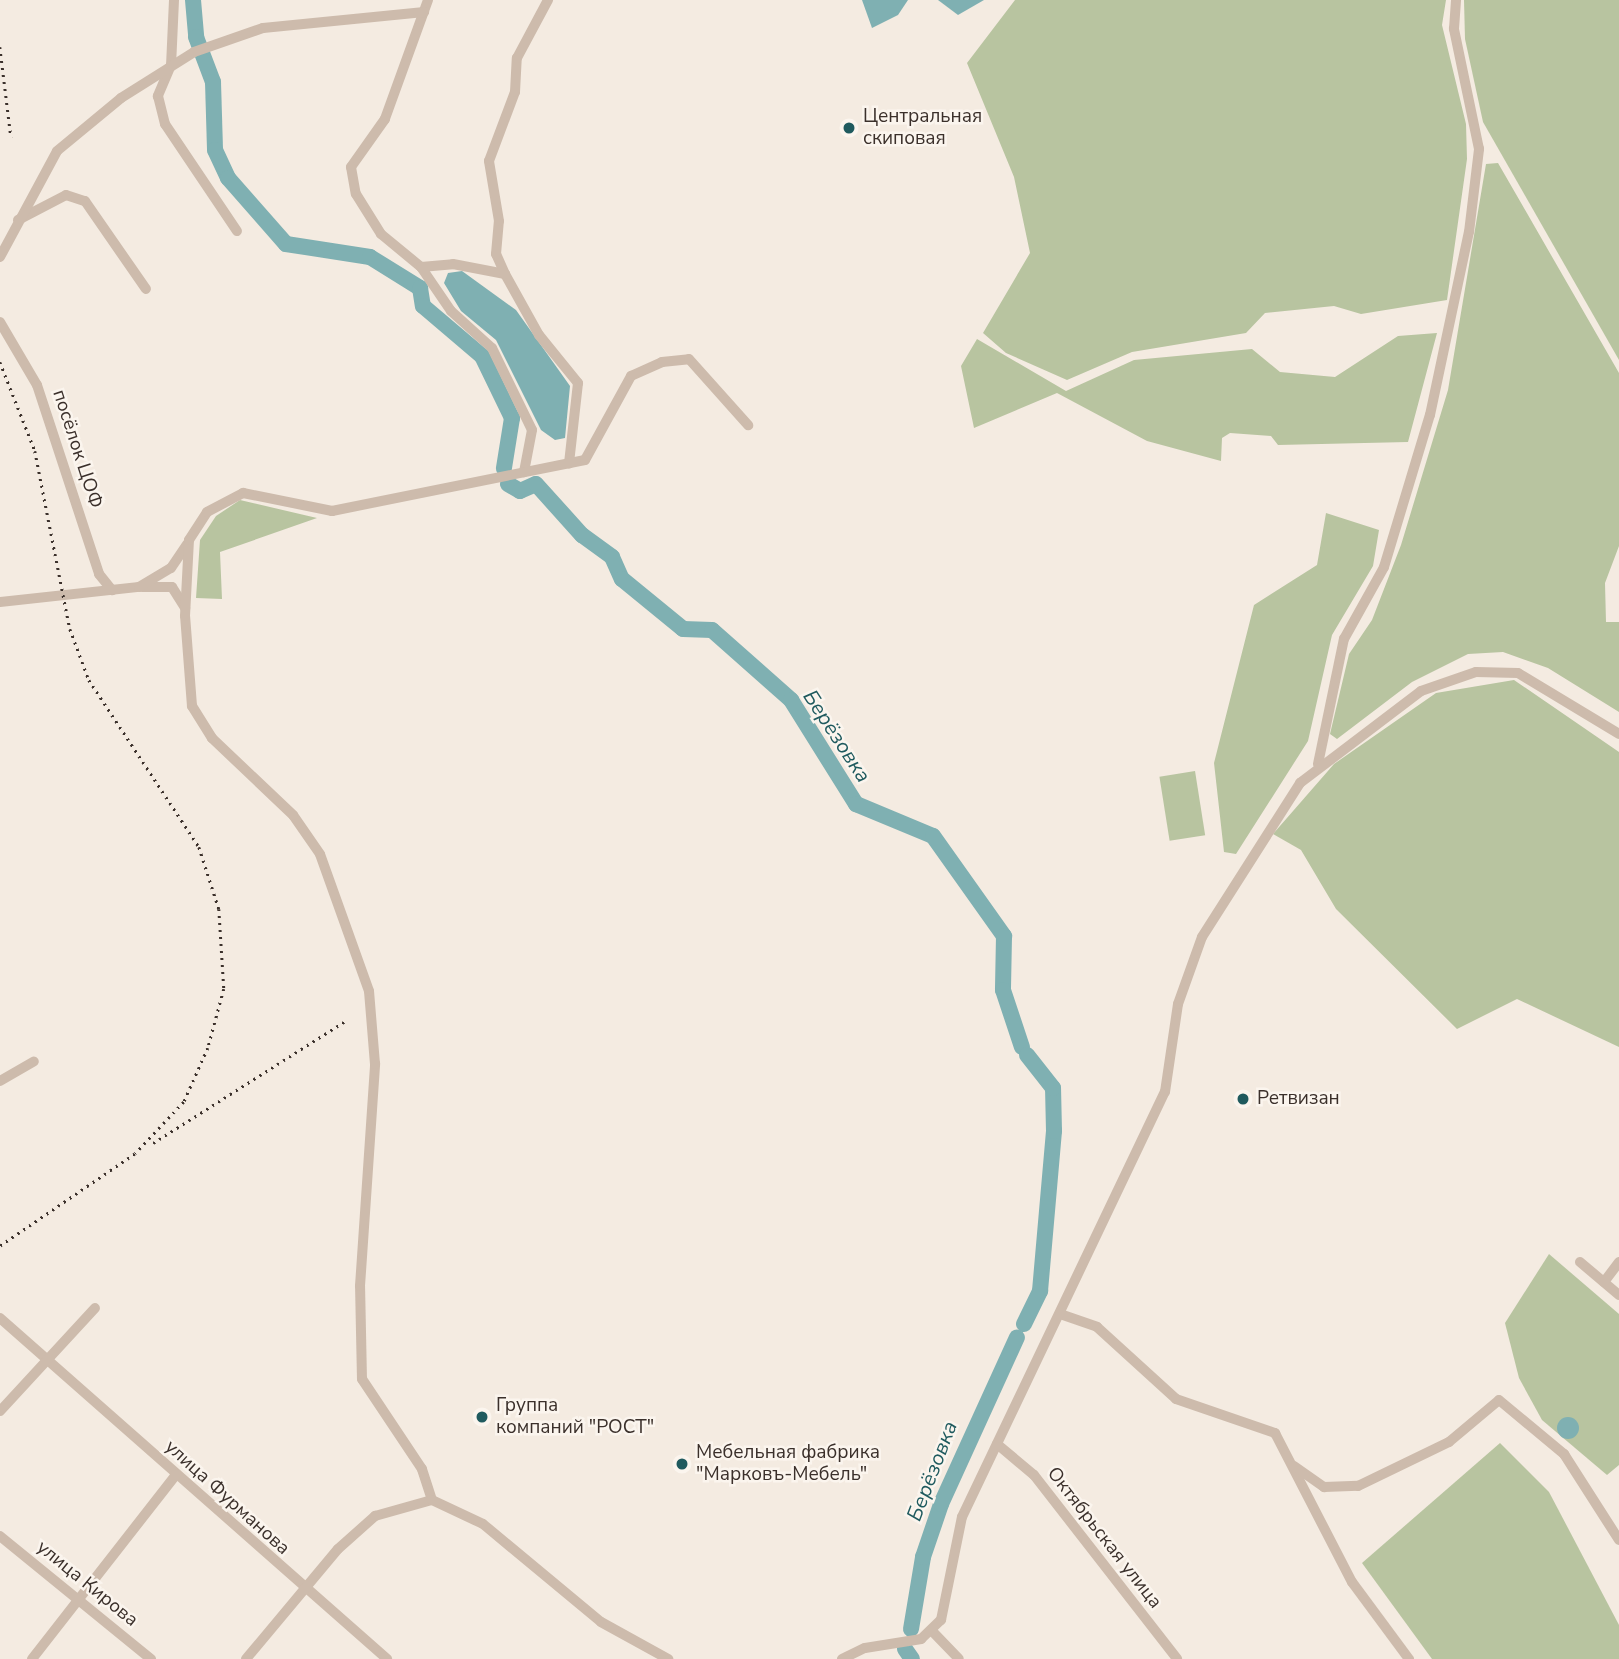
<!DOCTYPE html>
<meta charset="utf-8">
<style>
body{margin:0}
#map{position:relative;width:1619px;height:1659px;overflow:hidden;background:#f4ebe1;font-family:"Nunito Sans",sans-serif}
div>[style]{position:absolute}
.green>*{inset:0;background:#b8c4a0;transform-origin:0 0}
.water>*{inset:0;background:#7fb0b2}
.round{border-radius:50%}
.river>*{height:16px;margin:-8px;padding:0 8px;transform-origin:8px;border-radius:8px;background:#7fb0b2}
.minor>*{height:10px;margin:-5px;padding:0 5px;transform-origin:5px;border-radius:5px;background:#cdbbac}
.rail>*{height:2.5px;margin-top:-1.25px;transform-origin:0;background:repeating-linear-gradient(90deg,#3b302b 0 2px,transparent 0 7px)}
.dots>*{width:19px;height:19px;translate:-50% -50%;box-sizing:border-box;border:4px solid #fbf5ee;border-radius:50%}
span{translate:-50% -50%;white-space:nowrap;text-align:center;line-height:1.15;-webkit-text-stroke:5px #fbf5ee;paint-order:stroke}
.poi-label{font-size:19px;color:#3b302b}
.left{translate:0 -50%;text-align:left}
.street-label{font-size:19px;color:#3b302b}
.water-label{font-size:21px;color:#1f5a5e;font-style:italic}
</style>
<div id="map">
<div class="green">
<i style="clip-path:polygon(1015px 0,1446px 0,1442px 25px,1466px 124px,1467px 159px,1447px 300px,1361px 314px,1334px 306px,1265px 313px,1246px 333px,1132px 352px,1067px 380px,1006px 353px,983px 333px,1030px 253px,1014px 177px,967px 63px)"></i>
<i style="clip-path:polygon(1464px 0,1619px 0,1619px 360px,1483px 122px,1465px 39px)"></i>
<i style="clip-path:polygon(1498px 163px,1619px 373px,1619px 546px,1605px 583px,1606px 622px,1619px 622px,1619px 712px,1548px 668px,1503px 652px,1468px 654px,1412px 682px,1337px 739px,1330px 734px,1349px 654px,1372px 620px,1401px 545px,1448px 390px,1486px 164px)"></i>
<i style="clip-path:polygon(1437px 333px,1408px 442px,1278px 445px,1271px 436px,1230px 433px,1222px 438px,1221px 461px,1147px 441px,1057px 393px,974px 428px,961px 366px,977px 339px,1066px 391px,1134px 360px,1252px 349px,1280px 372px,1335px 377px,1398px 336px)"></i>
<i style="clip-path:polygon(240px 500px,317px 518px,220px 552px,222px 599px,196px 598px,200px 540px,216px 516px)"></i>
<i style="clip-path:polygon(1326px 513px,1379px 530px,1373px 566px,1332px 635px,1308px 741px,1236px 854px,1224px 852px,1214px 763px,1254px 605px,1317px 565px)"></i>
<i style="clip-path:polygon(1514px 680px,1619px 752px,1619px 1047px,1517px 999px,1457px 1029px,1336px 909px,1301px 850px,1273px 834px,1334px 764px,1436px 693px)"></i>
<i style="left:1195px;top:771px;width:65px;height:36px;rotate:81deg"></i>
<i style="clip-path:polygon(1549px 1254px,1619px 1314px,1619px 1465px,1607px 1475px,1542px 1420px,1519px 1378px,1505px 1323px)"></i>
<i style="clip-path:polygon(1500px 1443px,1549px 1492px,1619px 1625px,1619px 1659px,1432px 1659px,1362px 1563px)"></i>
</div>
<div class="water">
<i style="clip-path:polygon(862px 0,908px 0,898px 15px,872px 28px)"></i>
<i style="clip-path:polygon(938px 0,984px 0,958px 15px)"></i>
<i style="clip-path:polygon(462px 271px,516px 310px,570px 386px,565px 438px,555px 440px,541px 430px,496px 340px,461px 311px,444px 283px,448px 273px)"></i>
<i class="round" style="left:1557px;top:1417px;width:22px;height:22px"></i>
</div>
<div class="river">
<i style="left:193px;top:0;width:37px;rotate:85deg"></i>
<i style="left:196px;top:37px;width:48px;rotate:69.3deg"></i>
<i style="left:213px;top:82px;width:68px;rotate:88.3deg"></i>
<i style="left:215px;top:150px;width:31px;rotate:65deg"></i>
<i style="left:228px;top:178px;width:88px;rotate:48.7deg"></i>
<i style="left:286px;top:244px;width:85px;rotate:8.8deg"></i>
<i style="left:370px;top:257px;width:59px;rotate:31.8deg"></i>
<i style="left:420px;top:288px;width:18px;rotate:81deg"></i>
<i style="left:423px;top:306px;width:77px;rotate:40.3deg"></i>
<i style="left:482px;top:356px;width:69px;rotate:64.2deg"></i>
<i style="left:512px;top:418px;width:51px;rotate:99.1deg"></i>
<i style="left:508px;top:484px;width:14px;rotate:30deg"></i>
<i style="left:520px;top:491px;width:17px;rotate:-24deg"></i>
<i style="left:536px;top:484px;width:69px;rotate:48deg"></i>
<i style="left:582px;top:535px;width:37px;rotate:36deg"></i>
<i style="left:612px;top:557px;width:24px;rotate:66deg"></i>
<i style="left:622px;top:579px;width:79px;rotate:39.3deg"></i>
<i style="left:683px;top:629px;width:29px;rotate:2deg"></i>
<i style="left:712px;top:630px;width:106px;rotate:41.5deg"></i>
<i style="left:791px;top:700px;width:123px;rotate:58deg"></i>
<i style="left:856px;top:804px;width:83px;rotate:22.6deg"></i>
<i style="left:933px;top:836px;width:123px;rotate:54.6deg"></i>
<i style="left:1004px;top:936px;width:54px;rotate:91.1deg"></i>
<i style="left:1003px;top:990px;width:60px;rotate:71.6deg"></i>
<i style="left:1024px;top:1324px;width:37px;rotate:-64deg"></i>
<i style="left:1040px;top:1291px;width:161px;rotate:-85deg"></i>
<i style="left:1054px;top:1131px;width:43px;rotate:-91.3deg"></i>
<i style="left:1053px;top:1088px;width:42px;rotate:-128.2deg"></i>
<i style="left:911px;top:1629px;width:73px;rotate:-80.5deg"></i>
<i style="left:923px;top:1557px;width:56px;rotate:-71.2deg"></i>
<i style="left:941px;top:1504px;width:183px;rotate:-65.5deg"></i>
<i style="left:905px;top:1649px;width:12px;rotate:55deg"></i>
</div>
<div class="minor">
<i style="left:174px;top:0;width:65px;rotate:92.6deg"></i>
<i style="left:171px;top:65px;width:34px;rotate:113deg"></i>
<i style="left:158px;top:96px;width:29px;rotate:76deg"></i>
<i style="left:165px;top:124px;width:129px;rotate:56.1deg"></i>
<i style="left:428px;top:0;width:127px;rotate:109.9deg"></i>
<i style="left:385px;top:119px;width:59px;rotate:125.3deg"></i>
<i style="left:351px;top:167px;width:27px;rotate:80deg"></i>
<i style="left:356px;top:194px;width:47px;rotate:58deg"></i>
<i style="left:381px;top:234px;width:52px;rotate:39.5deg"></i>
<i style="left:421px;top:267px;width:32px;rotate:-5deg"></i>
<i style="left:453px;top:264px;width:53px;rotate:10.9deg"></i>
<i style="left:505px;top:274px;width:70px;rotate:60.9deg"></i>
<i style="left:539px;top:335px;width:62px;rotate:50.9deg"></i>
<i style="left:578px;top:383px;width:81px;rotate:96.4deg"></i>
<i style="left:18px;top:220px;width:54px;rotate:-27.5deg"></i>
<i style="left:66px;top:195px;width:20px;rotate:18deg"></i>
<i style="left:85px;top:201px;width:107px;rotate:55.3deg"></i>
<i style="left:0;top:257px;width:120px;rotate:-61.7deg"></i>
<i style="left:57px;top:151px;width:83px;rotate:-39.6deg"></i>
<i style="left:121px;top:98px;width:86px;rotate:-32.2deg"></i>
<i style="left:194px;top:52px;width:73px;rotate:-19.2deg"></i>
<i style="left:263px;top:28px;width:162px;rotate:-5.7deg"></i>
<i style="left:421px;top:267px;width:53px;rotate:55.7deg"></i>
<i style="left:451px;top:311px;width:55px;rotate:42.1deg"></i>
<i style="left:492px;top:348px;width:91px;rotate:64deg"></i>
<i style="left:532px;top:430px;width:43px;rotate:100.8deg"></i>
<i style="left:505px;top:274px;width:22px;rotate:-114deg"></i>
<i style="left:496px;top:254px;width:33px;rotate:-85deg"></i>
<i style="left:499px;top:221px;width:61px;rotate:-99.5deg"></i>
<i style="left:489px;top:161px;width:74px;rotate:-69.4deg"></i>
<i style="left:515px;top:92px;width:34px;rotate:-87deg"></i>
<i style="left:517px;top:58px;width:66px;rotate:-61.9deg"></i>
<i style="left:0;top:322px;width:73px;rotate:59.6deg"></i>
<i style="left:37px;top:385px;width:199px;rotate:71.8deg"></i>
<i style="left:99px;top:574px;width:21px;rotate:51deg"></i>
<i style="left:142px;top:587px;width:30px"></i>
<i style="left:172px;top:587px;width:25px;rotate:58deg"></i>
<i style="left:0;top:602px;width:140px;rotate:-6.2deg"></i>
<i style="left:139px;top:587px;width:37px;rotate:-31deg"></i>
<i style="left:171px;top:568px;width:29px;rotate:-56deg"></i>
<i style="left:1318px;top:764px;width:128px;rotate:-78.3deg"></i>
<i style="left:1344px;top:639px;width:82px;rotate:-60.9deg"></i>
<i style="left:1384px;top:567px;width:159px;rotate:-73.2deg"></i>
<i style="left:1430px;top:415px;width:187px;rotate:-78deg"></i>
<i style="left:1469px;top:232px;width:84px;rotate:-83.1deg"></i>
<i style="left:1479px;top:149px;width:123px;rotate:-101.8deg"></i>
<i style="left:1454px;top:29px;width:29px;rotate:-86deg"></i>
<i style="left:0;top:1081px;width:39px;rotate:-30deg"></i>
<i style="left:1580px;top:1262px;width:51px;rotate:40.2deg"></i>
<i style="left:1604px;top:1282px;width:25px;rotate:-53deg"></i>
<i style="left:1063px;top:1315px;width:36px;rotate:19deg"></i>
<i style="left:1097px;top:1327px;width:107px;rotate:42.3deg"></i>
<i style="left:1176px;top:1399px;width:105px;rotate:19deg"></i>
<i style="left:1275px;top:1433px;width:168px;rotate:62.7deg"></i>
<i style="left:1352px;top:1582px;width:96px;rotate:53.5deg"></i>
<i style="left:0;top:1318px;width:516px;rotate:41.38deg"></i>
<i style="left:0;top:1411px;width:140px;rotate:-47.3deg"></i>
<i style="left:997px;top:1444px;width:48px;rotate:40deg"></i>
<i style="left:1034px;top:1475px;width:233px;rotate:52.1deg"></i>
<i style="left:1294px;top:1466px;width:37px;rotate:35deg"></i>
<i style="left:1324px;top:1487px;width:34px;rotate:-2deg"></i>
<i style="left:1358px;top:1486px;width:101px;rotate:-25.8deg"></i>
<i style="left:1449px;top:1442px;width:65px;rotate:-40deg"></i>
<i style="left:1499px;top:1400px;width:85px;rotate:39.7deg"></i>
<i style="left:1564px;top:1454px;width:102px;rotate:57.4deg"></i>
<i style="left:432px;top:1500px;width:33px;rotate:-108deg"></i>
<i style="left:422px;top:1469px;width:108px;rotate:-123.7deg"></i>
<i style="left:362px;top:1379px;width:93px;rotate:-91.2deg"></i>
<i style="left:360px;top:1286px;width:223px;rotate:-86.1deg"></i>
<i style="left:375px;top:1064px;width:73px;rotate:-94.7deg"></i>
<i style="left:369px;top:991px;width:145px;rotate:-109.7deg"></i>
<i style="left:320px;top:854px;width:47px;rotate:-124.7deg"></i>
<i style="left:293px;top:815px;width:112px;rotate:-136.5deg"></i>
<i style="left:212px;top:738px;width:38px;rotate:-122deg"></i>
<i style="left:192px;top:706px;width:90px;rotate:-94.4deg"></i>
<i style="left:185px;top:616px;width:76px;rotate:-87deg"></i>
<i style="left:189px;top:540px;width:33px;rotate:-57deg"></i>
<i style="left:207px;top:512px;width:41px;rotate:-27.8deg"></i>
<i style="left:243px;top:493px;width:91px;rotate:11.4deg"></i>
<i style="left:332px;top:511px;width:258px;rotate:-11.4deg"></i>
<i style="left:585px;top:460px;width:96px;rotate:-61.3deg"></i>
<i style="left:631px;top:376px;width:34px;rotate:-24deg"></i>
<i style="left:662px;top:362px;width:27px;rotate:-6deg"></i>
<i style="left:689px;top:359px;width:89px;rotate:48.2deg"></i>
<i style="left:0;top:1536px;width:195px;rotate:39.2deg"></i>
<i style="left:933px;top:1632px;width:37px;rotate:46deg"></i>
<i style="left:32px;top:1659px;width:234px;rotate:-52deg"></i>
<i style="left:246px;top:1659px;width:143px;rotate:-50.1deg"></i>
<i style="left:338px;top:1549px;width:50px;rotate:-41.7deg"></i>
<i style="left:375px;top:1516px;width:59px;rotate:-15.7deg"></i>
<i style="left:432px;top:1500px;width:56px;rotate:25.2deg"></i>
<i style="left:483px;top:1524px;width:153px;rotate:39.7deg"></i>
<i style="left:601px;top:1622px;width:77px;rotate:28.9deg"></i>
<i style="left:842px;top:1659px;width:25px;rotate:-26deg"></i>
<i style="left:865px;top:1648px;width:57px;rotate:-9.1deg"></i>
<i style="left:921px;top:1639px;width:28px;rotate:-44deg"></i>
<i style="left:941px;top:1620px;width:105px;rotate:-78.5deg"></i>
<i style="left:962px;top:1517px;width:471px;rotate:-64.5deg"></i>
<i style="left:1165px;top:1092px;width:89px;rotate:-81.6deg"></i>
<i style="left:1178px;top:1004px;width:71px;rotate:-70.3deg"></i>
<i style="left:1202px;top:937px;width:183px;rotate:-57.5deg"></i>
<i style="left:1300px;top:783px;width:152px;rotate:-37.2deg"></i>
<i style="left:1421px;top:691px;width:58px;rotate:-19.1deg"></i>
<i style="left:1476px;top:672px;width:42px;rotate:1.4deg"></i>
<i style="left:1518px;top:673px;width:118px;rotate:31.1deg"></i>
</div>
<div class="rail">
<i style="left:0;top:47px;width:91px;rotate:83deg"></i>
<i style="left:0;top:362px;width:96px;rotate:68.5deg"></i>
<i style="left:35px;top:451px;width:181px;rotate:78.9deg"></i>
<i style="left:70px;top:629px;width:54px;rotate:69.6deg"></i>
<i style="left:89px;top:680px;width:200px;rotate:56.6deg"></i>
<i style="left:199px;top:847px;width:65px;rotate:72.1deg"></i>
<i style="left:219px;top:909px;width:80px;rotate:86.4deg"></i>
<i style="left:224px;top:989px;width:61px;rotate:105.2deg"></i>
<i style="left:208px;top:1048px;width:59px;rotate:114deg"></i>
<i style="left:184px;top:1102px;width:71px;rotate:133.3deg"></i>
<i style="left:135px;top:1154px;width:163px;rotate:145.7deg"></i>
<i style="left:153px;top:1143px;width:230px;rotate:-32.4deg"></i>
</div>
<div class="dots">
<i style="left:849px;top:128px;background:#1f5a5e"></i>
<i style="left:1243px;top:1099px;background:#1f5a5e"></i>
<i style="left:482px;top:1417px;background:#1f5a5e"></i>
<i style="left:682px;top:1464px;background:#1f5a5e"></i>
</div>
<div class="poi-label">
<span class="left" style="left:863px;top:128px">Центральная<br>скиповая</span>
<span class="left" style="left:1257px;top:1099px">Ретвизан</span>
<span class="left" style="left:496px;top:1417px">Группа<br>компаний "РОСТ"</span>
<span class="left" style="left:696px;top:1464px">Мебельная фабрика<br>"Марковъ-Мебель"</span>
</div>
<div class="street-label">
<span style="left:77px;top:449px;rotate:72deg">посёлок ЦОФ</span>
<span style="left:227px;top:1498px;rotate:42deg">улица Фурманова</span>
<span style="left:1104px;top:1538px;rotate:52deg">Октябрьская улица</span>
<span style="left:87px;top:1584px;rotate:39deg">улица Кирова</span>
</div>
<div class="water-label">
<span style="left:837px;top:736px;rotate:57deg">Берёзовка</span>
<span style="left:932px;top:1471px;rotate:-69deg">Берёзовка</span>
</div>
</div>
